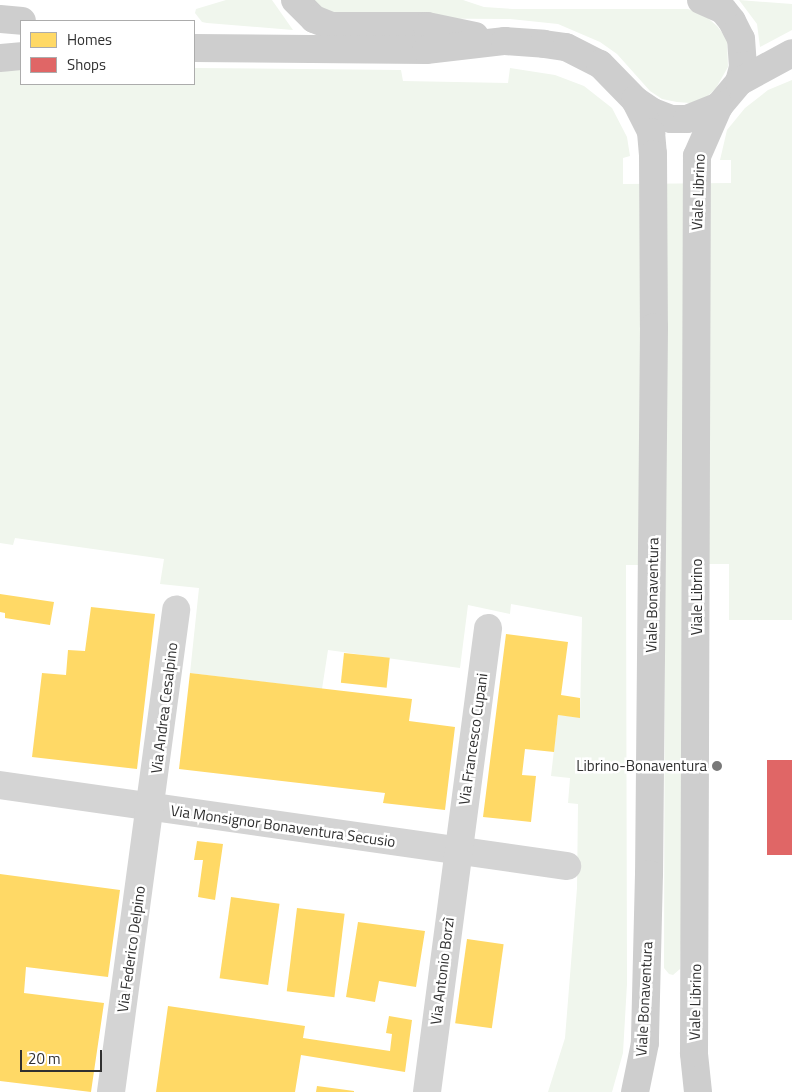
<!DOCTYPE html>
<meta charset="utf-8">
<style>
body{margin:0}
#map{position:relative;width:792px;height:1092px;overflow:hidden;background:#fff;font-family:"Titillium Web",sans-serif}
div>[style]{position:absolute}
.green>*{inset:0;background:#f0f6ed}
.homes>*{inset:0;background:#ffd966;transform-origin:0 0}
.shops>*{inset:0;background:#e06666;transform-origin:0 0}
.minor>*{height:28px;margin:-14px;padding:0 14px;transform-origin:14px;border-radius:14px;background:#d4d4d4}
.secondary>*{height:28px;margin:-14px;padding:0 14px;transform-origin:14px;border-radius:14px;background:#cecece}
.dots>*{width:14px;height:14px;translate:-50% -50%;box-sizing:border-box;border:2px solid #fff;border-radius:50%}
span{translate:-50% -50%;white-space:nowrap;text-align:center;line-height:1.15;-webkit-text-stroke:5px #fff;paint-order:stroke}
.street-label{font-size:15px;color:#303030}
.poi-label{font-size:15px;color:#303030}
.right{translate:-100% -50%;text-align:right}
.legend{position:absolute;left:20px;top:20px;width:175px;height:65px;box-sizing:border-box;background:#fff;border:1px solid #acacac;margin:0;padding:6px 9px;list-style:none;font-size:15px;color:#303030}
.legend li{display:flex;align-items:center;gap:10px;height:25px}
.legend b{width:25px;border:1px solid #acacac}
.scale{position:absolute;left:20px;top:1050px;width:82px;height:22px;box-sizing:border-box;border:2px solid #303030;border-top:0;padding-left:6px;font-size:15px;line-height:18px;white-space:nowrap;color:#303030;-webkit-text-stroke:4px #fff;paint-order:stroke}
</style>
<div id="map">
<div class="green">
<i style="clip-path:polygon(226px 0,272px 0,293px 30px,207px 23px,202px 22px,195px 13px,196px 9px)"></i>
<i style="clip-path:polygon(310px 0,463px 0,484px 7px,513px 9px,688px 9px,703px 14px,717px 26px,727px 39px,728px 67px,716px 88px,706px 98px,690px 103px,677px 102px,662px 99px,650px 91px,617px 54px,600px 42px,558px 24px,510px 19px,342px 18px,328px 15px)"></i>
<i style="clip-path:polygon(739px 0,792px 4px,792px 30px,760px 47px,757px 24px)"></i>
<i style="clip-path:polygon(21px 68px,21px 84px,194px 84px,194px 68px,401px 70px,403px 81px,508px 83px,510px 68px,555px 75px,584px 86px,612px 108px,627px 137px,630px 156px,623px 158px,623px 184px,731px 183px,731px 160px,720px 160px,727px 130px,745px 108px,768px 90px,792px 80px,792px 620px,729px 620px,729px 564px,683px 564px,681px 939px,680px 969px,673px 975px,669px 974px,664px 968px,665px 565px,626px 565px,627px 984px,623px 1053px,612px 1092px,548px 1092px,565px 1038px,577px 888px,578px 804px,568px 803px,570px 778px,551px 776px,558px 715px,580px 717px,582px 617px,511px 604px,510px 614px,468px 605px,460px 668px,328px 650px,322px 689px,190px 673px,199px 588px,160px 584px,164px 559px,15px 538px,13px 545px,0 543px,0 72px)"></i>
</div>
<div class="homes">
<i style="clip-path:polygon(0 594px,54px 602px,50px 625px,5px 618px,5px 613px,0 612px)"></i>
<i style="clip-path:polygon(91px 607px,155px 614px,137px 769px,32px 757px,42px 673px,66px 675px,68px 650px,85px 651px)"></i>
<i style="clip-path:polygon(506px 634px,568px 642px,561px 695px,580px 698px,580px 718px,558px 715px,554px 752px,525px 749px,522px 775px,536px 776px,531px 822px,483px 817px)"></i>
<i style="left:344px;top:653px;width:46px;height:30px;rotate:6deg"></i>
<i style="clip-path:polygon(190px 673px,412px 699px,409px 721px,455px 727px,445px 810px,383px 803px,385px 793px,179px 769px)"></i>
<i style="clip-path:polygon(197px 841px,223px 844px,215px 900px,198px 897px,203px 860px,194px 860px)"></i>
<i style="clip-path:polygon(0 874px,120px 890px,108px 977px,26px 967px,24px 993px,104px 1003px,91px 1092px,0 1081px)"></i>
<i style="left:231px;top:897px;width:49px;height:82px;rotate:8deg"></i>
<i style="left:297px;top:908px;width:48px;height:84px;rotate:7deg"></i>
<i style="clip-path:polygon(358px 922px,425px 931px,416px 987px,379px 981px,375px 1002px,346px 997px)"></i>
<i style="left:467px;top:939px;width:37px;height:85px;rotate:8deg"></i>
<i style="clip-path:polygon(168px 1006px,305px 1026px,303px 1038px,390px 1051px,392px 1034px,386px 1033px,389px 1016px,412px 1020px,405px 1072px,301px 1055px,295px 1092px,156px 1092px)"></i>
<i style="clip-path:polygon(317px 1086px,354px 1091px,354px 1092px,316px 1092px)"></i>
</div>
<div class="shops">
<i style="left:767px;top:760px;width:25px;height:95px"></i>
</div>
<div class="minor">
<i style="left:0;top:785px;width:573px;rotate:8.13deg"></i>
<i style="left:111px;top:1092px;width:487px;rotate:-82.3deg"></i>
<i style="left:427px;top:1092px;width:468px;rotate:-82.5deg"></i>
</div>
<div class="secondary">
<i style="left:295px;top:0;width:27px;rotate:45deg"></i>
<i style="left:314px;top:19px;width:18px;rotate:22deg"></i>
<i style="left:331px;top:26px;width:96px"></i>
<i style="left:427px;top:26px;width:49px;rotate:11.8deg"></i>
<i style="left:0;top:19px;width:22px;rotate:5deg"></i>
<i style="left:194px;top:48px;width:232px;rotate:0.5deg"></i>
<i style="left:426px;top:50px;width:80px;rotate:-6.5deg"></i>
<i style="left:505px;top:41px;width:39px;rotate:4deg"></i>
<i style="left:544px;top:44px;width:22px;rotate:8deg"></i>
<i style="left:566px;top:47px;width:38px;rotate:27deg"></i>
<i style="left:600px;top:64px;width:50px;rotate:45.8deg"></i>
<i style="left:635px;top:100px;width:22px;rotate:34deg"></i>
<i style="left:653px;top:112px;width:19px;rotate:21deg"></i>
<i style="left:671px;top:119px;width:16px"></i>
<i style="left:687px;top:119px;width:35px;rotate:-22deg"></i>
<i style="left:719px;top:106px;width:31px;rotate:-50deg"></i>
<i style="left:739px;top:82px;width:16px;rotate:-75deg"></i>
<i style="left:743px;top:67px;width:28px;rotate:-94deg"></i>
<i style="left:741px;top:39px;width:20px;rotate:-117deg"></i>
<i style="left:732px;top:21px;width:14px;rotate:-129deg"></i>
<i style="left:723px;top:10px;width:24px;rotate:-156deg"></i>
<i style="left:0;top:58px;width:21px;rotate:-5deg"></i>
<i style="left:739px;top:82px;width:60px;rotate:-28.7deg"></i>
<i style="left:635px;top:100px;width:36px;rotate:63deg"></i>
<i style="left:651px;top:132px;width:22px;rotate:85deg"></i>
<i style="left:653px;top:154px;width:173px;rotate:89.7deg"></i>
<i style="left:654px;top:327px;width:547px;rotate:90.52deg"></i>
<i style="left:649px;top:874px;width:169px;rotate:91.4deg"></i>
<i style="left:645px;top:1043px;width:50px;rotate:101.5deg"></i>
<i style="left:698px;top:1092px;width:39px;rotate:-96deg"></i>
<i style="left:694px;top:1053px;width:897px;rotate:-89.81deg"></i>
<i style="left:697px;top:156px;width:55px;rotate:-66.3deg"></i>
</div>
<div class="dots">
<i style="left:717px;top:766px;background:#787878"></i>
</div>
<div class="street-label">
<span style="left:698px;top:192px;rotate:-88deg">Viale Librino</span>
<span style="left:652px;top:595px;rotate:-89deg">Viale Bonaventura</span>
<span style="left:697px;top:597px;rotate:-90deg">Viale Librino</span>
<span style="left:164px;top:708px;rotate:-83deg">Via Andrea Cesalpino</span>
<span style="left:473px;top:739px;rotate:-82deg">Via Francesco Cupani</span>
<span style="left:283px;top:826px;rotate:8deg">Via Monsignor Bonaventura Secusio</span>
<span style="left:131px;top:949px;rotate:-82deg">Via Federico Delpino</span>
<span style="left:442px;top:971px;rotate:-83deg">Via Antonio Borzì</span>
<span style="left:644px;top:999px;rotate:-87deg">Viale Bonaventura</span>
<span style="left:695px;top:1002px;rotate:-89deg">Viale Librino</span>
</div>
<div class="poi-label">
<span class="right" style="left:707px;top:766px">Librino-Bonaventura</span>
</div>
<ul class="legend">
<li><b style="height:14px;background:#ffd966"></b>Homes</li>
<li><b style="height:14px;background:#e06666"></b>Shops</li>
</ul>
<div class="scale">20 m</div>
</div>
